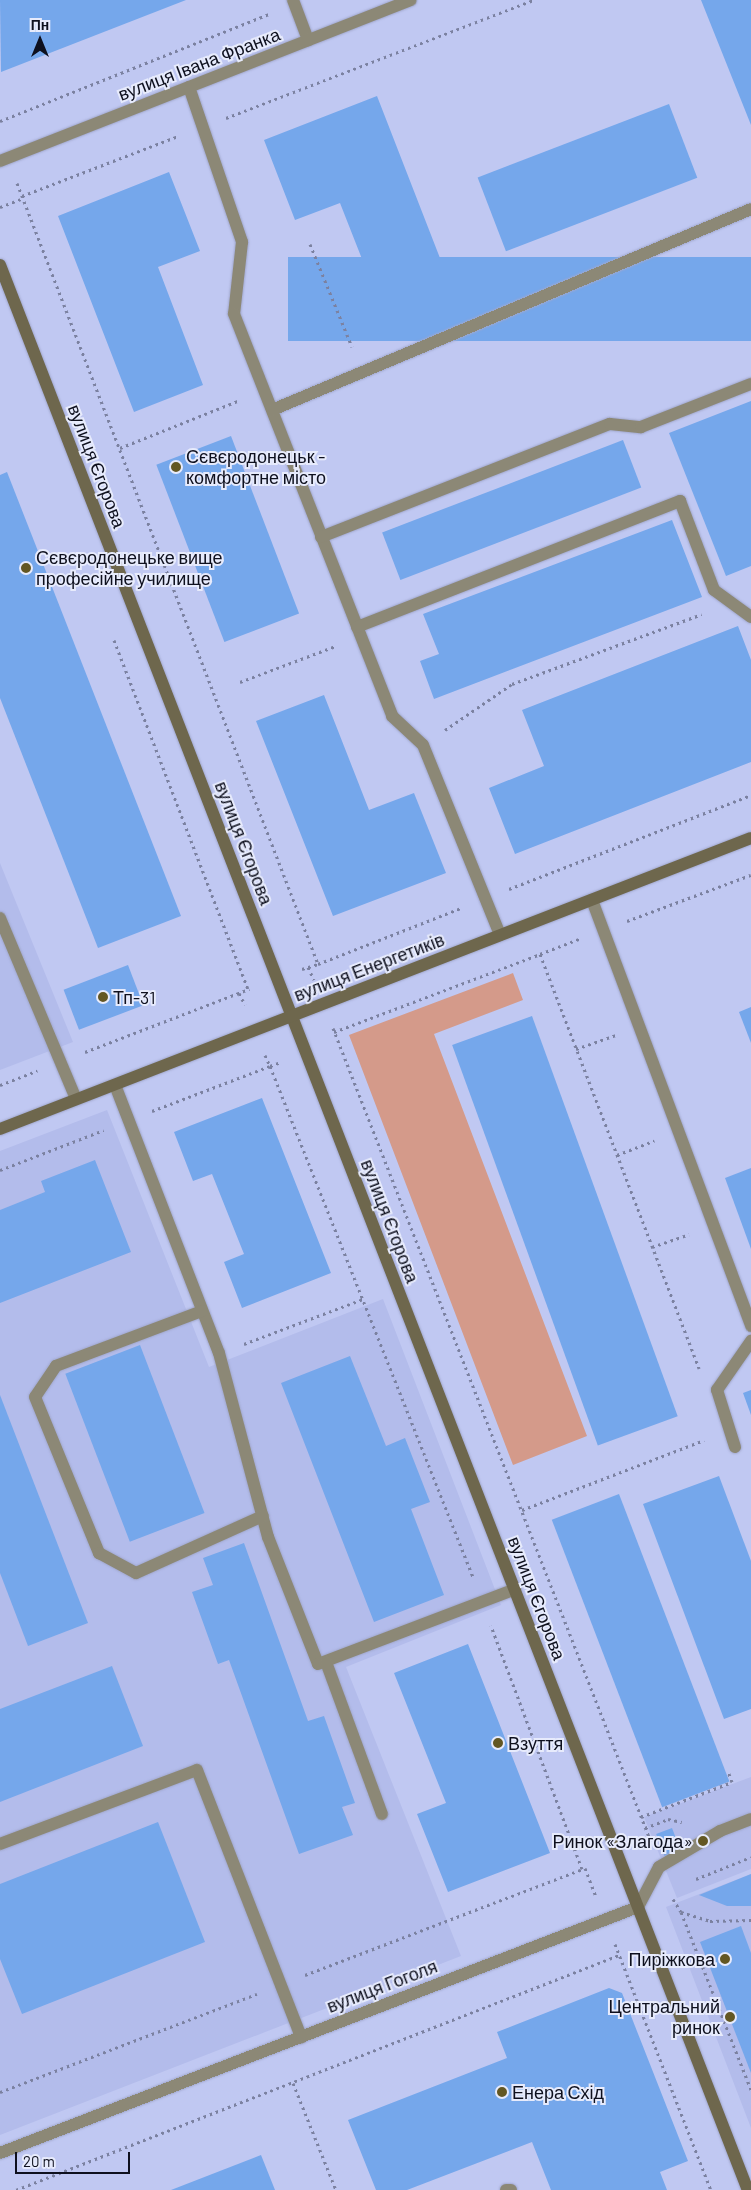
<!DOCTYPE html>
<meta charset="utf-8">
<style>
body{margin:0}
#map{position:relative;width:751px;height:2190px;overflow:hidden;background:#c0c8f2;font-family:Barlow,sans-serif}
div>[style]{position:absolute}
.built>*{inset:0;background:#b3bceb}
.green>*{inset:0;background:#d49a8a}
.building>*{inset:0;background:#75a7eb;transform-origin:0 0}
.path>*{height:3px;margin-top:-1.5px;transform-origin:0;background:repeating-linear-gradient(90deg,#7b81a0 0 2.5px,transparent 0 6.5px)}
.roads{filter:drop-shadow(0 0 1px #a0a7cc) drop-shadow(0 0 1px #a0a7cc)}
.lane>*{height:12px;margin:-6px;padding:0 6px;transform-origin:6px;border-radius:6px;background:#8c8876}
.street>*{height:12px;margin:-6px;padding:0 6px;transform-origin:6px;border-radius:6px;background:#8c8876}
.secondary>*{height:12px;margin:-6px;padding:0 6px;transform-origin:6px;border-radius:6px;background:#6e674d}
.dots>*{width:14px;height:14px;translate:-50% -50%;box-sizing:border-box;border:2px solid #e7ebfc;border-radius:50%}
span{translate:-50% -50%;white-space:nowrap;text-align:center;line-height:1.15;-webkit-text-stroke:4px #e7ebfc;paint-order:stroke}
.street-label{font-size:18px;color:#0e101e}
.poi-label{font-size:18px;color:#0e101e}
.left{translate:0 -50%;text-align:left}
.right{translate:-100% -50%;text-align:right}
.north{position:absolute;left:15px;top:15px;width:50px;height:50px;-webkit-text-stroke:4px #e7ebfc;paint-order:stroke;rotate:0deg;font-size:14px;font-weight:700;line-height:20px;text-align:center;color:#0e101e}
.north::after{content:'';display:block;margin:auto;width:18px;height:22px;background:#0e101e;clip-path:polygon(50% 0,100% 100%,50% 72%,0 100%)}
.scale{position:absolute;left:15px;top:2152px;width:115px;height:22px;box-sizing:border-box;border:2px solid #0e101e;border-top:0;padding-left:6px;font-size:15px;line-height:18px;white-space:nowrap;color:#0e101e;-webkit-text-stroke:4px #e7ebfc;paint-order:stroke}
</style>
<div id="map">
<div class="built">
<i style="clip-path:polygon(0 863px,73px 1042px,0 1070px)"></i>
<i style="clip-path:polygon(107px 1110px,209px 1367px,383px 1299px,501px 1605px,346px 1667px,461px 1956px,0 2135px,0 1151px)"></i>
<i style="clip-path:polygon(751px 1777px,751px 1869px,677px 1898px,644px 1817px)"></i>
<i style="clip-path:polygon(751px 1874px,751px 2128px,666px 1907px)"></i>
</div>
<div class="green">
<i style="clip-path:polygon(513px 973px,523px 1000px,434px 1034px,587px 1436px,513px 1465px,349px 1035px)"></i>
</div>
<div class="building">
<i style="clip-path:polygon(0 0,186px 0,1px 72px)"></i>
<i style="clip-path:polygon(701px 0,751px 0,751px 125px)"></i>
<i style="clip-path:polygon(377px 96px,452px 289px,384px 315px,340px 203px,295px 220px,264px 140px)"></i>
<i style="left:669px;top:104px;width:79px;height:205px;rotate:69deg"></i>
<i style="clip-path:polygon(169px 172px,200px 251px,158px 267px,203px 385px,134px 412px,58px 216px)"></i>
<i style="left:751px;top:257px;width:84px;height:463px;rotate:90deg"></i>
<i style="clip-path:polygon(751px 401px,751px 566px,726px 576px,669px 433px)"></i>
<i style="left:231px;top:436px;width:190px;height:80px;rotate:69deg"></i>
<i style="left:623px;top:440px;width:51px;height:258px;rotate:69deg"></i>
<i style="clip-path:polygon(7px 472px,181px 916px,98px 948px,0 698px,0 475px)"></i>
<i style="clip-path:polygon(672px 520px,702px 597px,434px 699px,420px 661px,439px 654px,423px 614px)"></i>
<i style="clip-path:polygon(738px 626px,751px 660px,751px 762px,515px 854px,489px 788px,544px 766px,522px 710px)"></i>
<i style="clip-path:polygon(324px 695px,369px 810px,414px 793px,446px 873px,333px 916px,256px 721px)"></i>
<i style="left:128px;top:965px;width:43px;height:69px;rotate:69deg"></i>
<i style="clip-path:polygon(751px 1007px,751px 1043px,739px 1012px)"></i>
<i style="left:532px;top:1016px;width:426px;height:85px;rotate:70deg"></i>
<i style="clip-path:polygon(262px 1098px,331px 1273px,242px 1308px,224px 1262px,244px 1254px,212px 1174px,193px 1181px,174px 1132px)"></i>
<i style="clip-path:polygon(95px 1160px,131px 1252px,0 1303px,0 1210px,45px 1192px,41px 1181px)"></i>
<i style="clip-path:polygon(751px 1168px,751px 1249px,725px 1178px)"></i>
<i style="left:140px;top:1345px;width:180px;height:80px;rotate:69deg"></i>
<i style="clip-path:polygon(350px 1356px,386px 1446px,405px 1438px,430px 1502px,411px 1509px,444px 1595px,374px 1622px,281px 1383px)"></i>
<i style="clip-path:polygon(751px 1390px,751px 1415px,743px 1393px)"></i>
<i style="clip-path:polygon(0 1395px,88px 1623px,28px 1646px,0 1573px)"></i>
<i style="clip-path:polygon(719px 1476px,751px 1561px,751px 1709px,724px 1719px,643px 1504px)"></i>
<i style="left:619px;top:1494px;width:308px;height:72px;rotate:69deg"></i>
<i style="clip-path:polygon(244px 1543px,308px 1721px,324px 1716px,355px 1803px,342px 1807px,353px 1835px,299px 1854px,229px 1660px,218px 1664px,192px 1592px,213px 1585px,203px 1558px)"></i>
<i style="clip-path:polygon(468px 1644px,550px 1853px,448px 1892px,417px 1814px,446px 1803px,394px 1673px)"></i>
<i style="clip-path:polygon(112px 1666px,143px 1746px,0 1802px,0 1709px)"></i>
<i style="clip-path:polygon(158px 1822px,205px 1942px,22px 2014px,0 1959px,0 1884px)"></i>
<i style="left:672px;top:1828px;width:25px;height:17px;rotate:69deg"></i>
<i style="clip-path:polygon(751px 1874px,751px 1906px,727px 1906px,699px 1895px)"></i>
<i style="clip-path:polygon(741px 1926px,751px 1953px,751px 2073px,700px 1942px)"></i>
<i style="clip-path:polygon(609px 1988px,622px 1993px,688px 2161px,660px 2172px,667px 2190px,551px 2190px,532px 2142px,407px 2190px,376px 2190px,348px 2120px,507px 2058px,497px 2032px)"></i>
<i style="clip-path:polygon(261px 2155px,275px 2190px,171px 2190px)"></i>
</div>
<div class="path">
<i style="left:226px;top:118px;width:330px;rotate:-21deg"></i>
<i style="left:0;top:121px;width:292px;rotate:-21.7deg"></i>
<i style="left:17px;top:183px;width:837px;rotate:68.92deg"></i>
<i style="left:318px;top:964px;width:154px;rotate:-21.4deg"></i>
<i style="left:22px;top:196px;width:167px;rotate:-21deg"></i>
<i style="left:0;top:207px;width:25px;rotate:-21deg"></i>
<i style="left:310px;top:244px;width:111px;rotate:67.8deg"></i>
<i style="left:120px;top:448px;width:129px;rotate:-21.8deg"></i>
<i style="left:114px;top:640px;width:374px;rotate:69deg"></i>
<i style="left:240px;top:682px;width:103px;rotate:-20.6deg"></i>
<i style="left:445px;top:730px;width:81px;rotate:-34.5deg"></i>
<i style="left:512px;top:684px;width:202px;rotate:-20.2deg"></i>
<i style="left:509px;top:889px;width:260px;rotate:-21.2deg"></i>
<i style="left:627px;top:921px;width:132px;rotate:-20.4deg"></i>
<i style="left:540px;top:954px;width:42px;rotate:-21deg"></i>
<i style="left:308px;top:967px;width:14px;rotate:65deg"></i>
<i style="left:302px;top:969px;width:17px;rotate:-17deg"></i>
<i style="left:239px;top:993px;width:13px;rotate:63deg"></i>
<i style="left:333px;top:1028px;width:874px;rotate:68.66deg"></i>
<i style="left:334px;top:1032px;width:220px;rotate:-20.7deg"></i>
<i style="left:540px;top:954px;width:444px;rotate:69deg"></i>
<i style="left:576px;top:1049px;width:42px;rotate:-19.3deg"></i>
<i style="left:85px;top:1052px;width:176px;rotate:-21deg"></i>
<i style="left:265px;top:1055px;width:12px;rotate:66deg"></i>
<i style="left:270px;top:1066px;width:12px;rotate:-20deg"></i>
<i style="left:0;top:1085px;width:40px;rotate:-21deg"></i>
<i style="left:152px;top:1111px;width:126px;rotate:-20.9deg"></i>
<i style="left:270px;top:1066px;width:550px;rotate:68.33deg"></i>
<i style="left:617px;top:1155px;width:40px;rotate:-21deg"></i>
<i style="left:0;top:1170px;width:111px;rotate:-21deg"></i>
<i style="left:652px;top:1247px;width:39px;rotate:-19deg"></i>
<i style="left:244px;top:1344px;width:127px;rotate:-20.7deg"></i>
<i style="left:522px;top:1510px;width:195px;rotate:-21deg"></i>
<i style="left:641px;top:1817px;width:97px;rotate:-21deg"></i>
<i style="left:732px;top:1782px;width:12px;rotate:-110deg"></i>
<i style="left:645px;top:1828px;width:25px;rotate:-21deg"></i>
<i style="left:668px;top:1819px;width:14px;rotate:12deg"></i>
<i style="left:585px;top:1868px;width:30px;rotate:69deg"></i>
<i style="left:696px;top:1879px;width:59px;rotate:-21.8deg"></i>
<i style="left:673px;top:1899px;width:15px;rotate:58deg"></i>
<i style="left:681px;top:1912px;width:191px;rotate:68.5deg"></i>
<i style="left:681px;top:1912px;width:30px;rotate:17deg"></i>
<i style="left:710px;top:1921px;width:41px;rotate:-1.4deg"></i>
<i style="left:615px;top:1944px;width:264px;rotate:68.7deg"></i>
<i style="left:305px;top:1975px;width:297px;rotate:-20.9deg"></i>
<i style="left:582px;top:1869px;width:260px;rotate:-110.5deg"></i>
<i style="left:293px;top:2083px;width:115px;rotate:68.1deg"></i>
<i style="left:0;top:2092px;width:275px;rotate:-20.9deg"></i>
<i style="left:16px;top:2190px;width:647px;rotate:-21.29deg"></i>
</div>
<div class="roads">
<div class="lane">
<i style="left:293px;top:0;width:43px;rotate:69.4deg"></i>
<i style="left:189px;top:87px;width:164px;rotate:71.1deg"></i>
<i style="left:242px;top:242px;width:72px;rotate:96.3deg"></i>
<i style="left:234px;top:314px;width:432px;rotate:68.5deg"></i>
<i style="left:392px;top:716px;width:42px;rotate:43.1deg"></i>
<i style="left:423px;top:745px;width:205px;rotate:67.9deg"></i>
<i style="left:272px;top:410px;width:519px;rotate:-22.76deg"></i>
<i style="left:321px;top:537px;width:310px;rotate:-21.4deg"></i>
<i style="left:610px;top:424px;width:31px;rotate:6deg"></i>
<i style="left:641px;top:427px;width:118px;rotate:-21.4deg"></i>
<i style="left:357px;top:627px;width:347px;rotate:-21.3deg"></i>
<i style="left:680px;top:501px;width:95px;rotate:69.1deg"></i>
<i style="left:714px;top:590px;width:46px;rotate:36.1deg"></i>
<i style="left:592px;top:900px;width:455px;rotate:69.5deg"></i>
<i style="left:0;top:918px;width:196px;rotate:67.2deg"></i>
<i style="left:115px;top:1085px;width:287px;rotate:68.8deg"></i>
<i style="left:219px;top:1353px;width:190px;rotate:75.1deg"></i>
<i style="left:268px;top:1537px;width:136px;rotate:68.5deg"></i>
<i style="left:318px;top:1664px;width:211px;rotate:-20.8deg"></i>
<i style="left:202px;top:1311px;width:156px;rotate:159.4deg"></i>
<i style="left:56px;top:1366px;width:37px;rotate:124deg"></i>
<i style="left:35px;top:1397px;width:169px;rotate:67.7deg"></i>
<i style="left:99px;top:1553px;width:42px;rotate:28.4deg"></i>
<i style="left:136px;top:1573px;width:139px;rotate:-24.2deg"></i>
<i style="left:735px;top:1447px;width:60px;rotate:-107.5deg"></i>
<i style="left:717px;top:1390px;width:60px;rotate:-55.2deg"></i>
<i style="left:326px;top:1662px;width:162px;rotate:69.8deg"></i>
<i style="left:0;top:1844px;width:210px;rotate:-20.6deg"></i>
<i style="left:197px;top:1770px;width:287px;rotate:68.7deg"></i>
<i style="left:506px;top:2190px;width:5px"></i>
</div>
<div class="street">
<i style="left:0;top:161px;width:441px;rotate:-21.4deg"></i>
<i style="left:0;top:2153px;width:684px;rotate:-21.09deg"></i>
<i style="left:638px;top:1907px;width:45px;rotate:-62.3deg"></i>
<i style="left:659px;top:1867px;width:71px;rotate:-30.5deg"></i>
<i style="left:720px;top:1831px;width:33px;rotate:-21deg"></i>
</div>
<div class="secondary">
<i style="left:0;top:265px;width:2065px;rotate:68.77deg"></i>
<i style="left:0;top:1129px;width:805px;rotate:-21.18deg"></i>
</div>
</div>
<div class="dots">
<i style="left:176px;top:467px;background:#635723"></i>
<i style="left:26px;top:568px;background:#635723"></i>
<i style="left:103px;top:997px;background:#635723"></i>
<i style="left:498px;top:1743px;background:#635723"></i>
<i style="left:703px;top:1841px;background:#635723"></i>
<i style="left:725px;top:1959px;background:#635723"></i>
<i style="left:730px;top:2017px;background:#635723"></i>
<i style="left:502px;top:2092px;background:#635723"></i>
</div>
<div class="street-label">
<span style="left:199px;top:64px;rotate:-21deg">вулиця Івана Франка</span>
<span style="left:97px;top:466px;rotate:69deg">вулиця Єгорова</span>
<span style="left:244px;top:843px;rotate:69deg">вулиця Єгорова</span>
<span style="left:369px;top:967px;rotate:-21deg">вулиця Енергетиків</span>
<span style="left:390px;top:1221px;rotate:69deg">вулиця Єгорова</span>
<span style="left:537px;top:1598px;rotate:69deg">вулиця Єгорова</span>
<span style="left:382px;top:1986px;rotate:-21deg">вулиця Гоголя</span>
</div>
<div class="poi-label">
<span class="left" style="left:186px;top:467px">Сєвєродонецьк -<br>комфортне місто</span>
<span class="left" style="left:36px;top:568px">Сєвєродонецьке вище<br>професійне училище</span>
<span class="left" style="left:113px;top:997px">Тп-31</span>
<span class="left" style="left:508px;top:1743px">Взуття</span>
<span class="right" style="left:693px;top:1841px">Ринок «Злагода»</span>
<span class="right" style="left:715px;top:1959px">Пиріжкова</span>
<span class="right" style="left:720px;top:2017px">Центральний<br>ринок</span>
<span class="left" style="left:512px;top:2092px">Енера Схід</span>
</div>
<div class="north">Пн</div>
<div class="scale">20 m</div>
</div>
